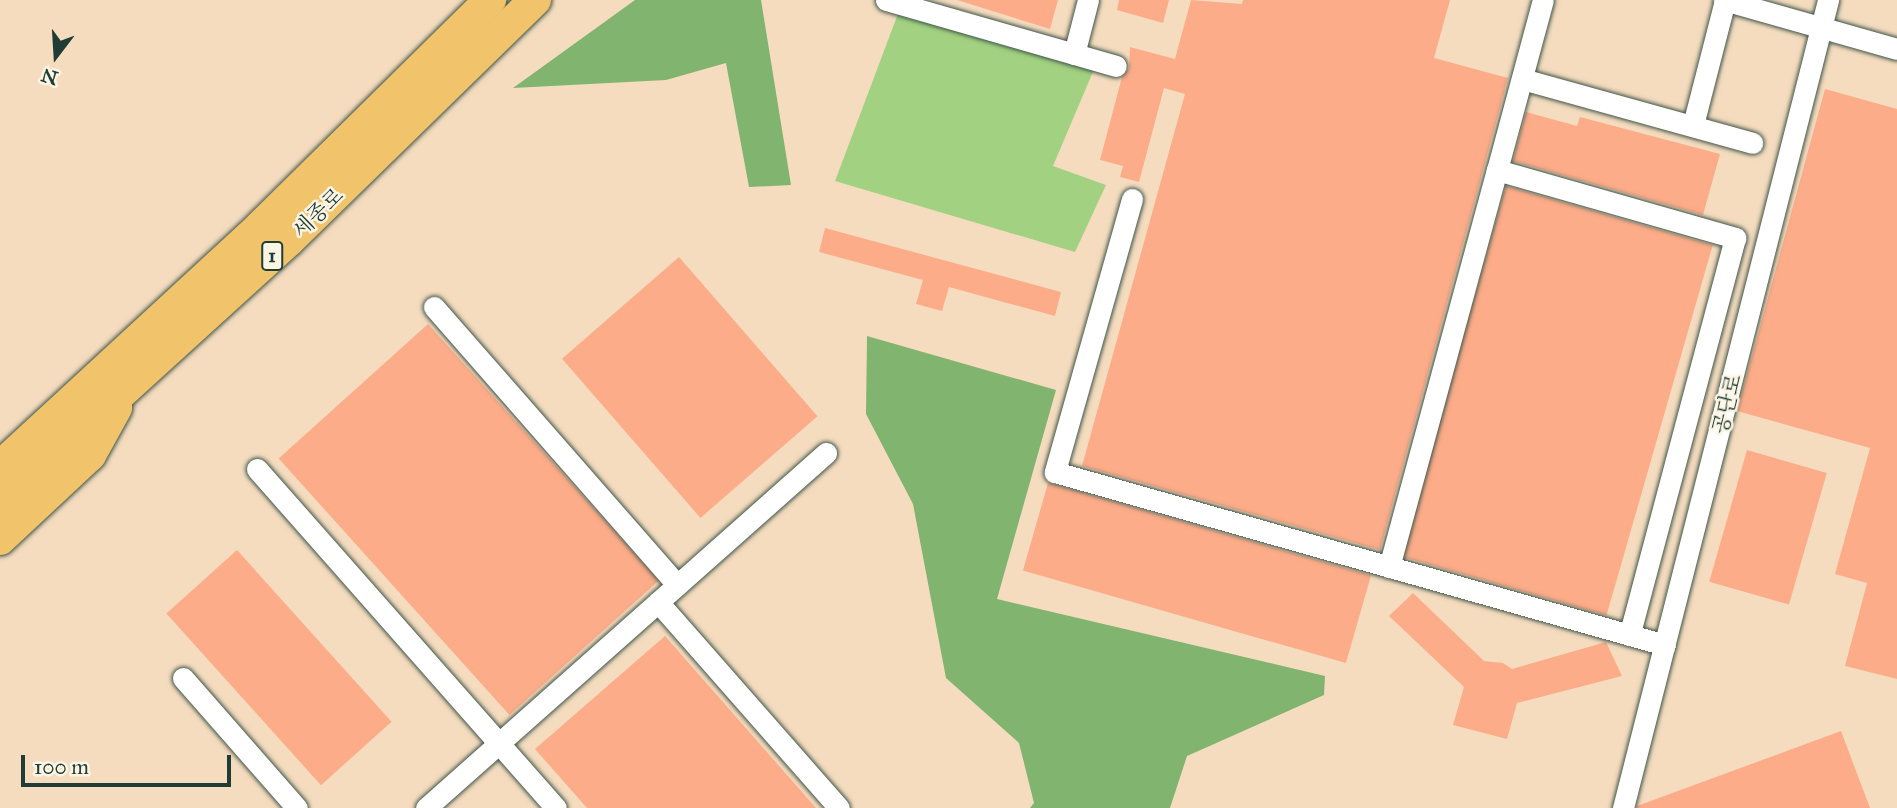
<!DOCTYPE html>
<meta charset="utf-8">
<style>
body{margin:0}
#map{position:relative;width:1897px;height:808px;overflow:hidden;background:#f5dcbf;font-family:"IM FELL Great Primer","Noto Serif KR",serif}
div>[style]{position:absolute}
.green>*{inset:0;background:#a2d281}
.forest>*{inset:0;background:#81b46f}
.building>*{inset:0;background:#fcac89;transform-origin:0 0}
.roads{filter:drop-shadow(0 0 2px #3f5549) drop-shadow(0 0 2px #3f5549)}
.minor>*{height:21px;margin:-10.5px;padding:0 10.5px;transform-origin:10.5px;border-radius:10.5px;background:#fff}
.highway>*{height:32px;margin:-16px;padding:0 16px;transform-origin:16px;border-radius:16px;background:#f1c36a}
span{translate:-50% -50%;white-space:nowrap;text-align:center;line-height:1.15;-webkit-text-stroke:5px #fcf5e5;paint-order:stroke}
.shield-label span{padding:2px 5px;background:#fcf5e5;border:2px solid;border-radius:5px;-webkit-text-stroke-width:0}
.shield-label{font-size:19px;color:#1f3d34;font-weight:700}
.street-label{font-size:21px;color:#1f3d34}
.north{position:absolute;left:21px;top:21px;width:70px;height:70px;-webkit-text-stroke:5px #fcf5e5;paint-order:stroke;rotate:197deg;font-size:19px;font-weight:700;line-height:28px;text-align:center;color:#1f3d34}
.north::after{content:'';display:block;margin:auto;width:24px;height:32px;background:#1f3d34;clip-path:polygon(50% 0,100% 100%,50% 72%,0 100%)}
.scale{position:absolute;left:21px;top:755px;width:210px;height:32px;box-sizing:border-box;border:4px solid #1f3d34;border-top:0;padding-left:9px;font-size:21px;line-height:24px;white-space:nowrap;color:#1f3d34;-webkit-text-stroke:5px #fcf5e5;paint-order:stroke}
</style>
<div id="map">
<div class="green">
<i style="clip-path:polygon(899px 11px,1095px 67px,1053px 166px,1106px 185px,1075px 252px,835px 181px)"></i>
</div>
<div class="forest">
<i style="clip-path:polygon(635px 0,761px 0,791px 185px,749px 187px,726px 63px,666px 80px,513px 88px)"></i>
<i style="clip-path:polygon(867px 336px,1056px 390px,997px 599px,1325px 676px,1324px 695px,1187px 756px,1170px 808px,1030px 808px,1034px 803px,1019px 743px,946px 678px,913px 504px,866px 414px)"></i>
</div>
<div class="building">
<i style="clip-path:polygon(957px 0,1058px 0,1050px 29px)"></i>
<i style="clip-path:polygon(1119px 0,1169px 0,1163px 23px,1117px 10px)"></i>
<i style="clip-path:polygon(1191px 0,1242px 4px,1243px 0,1450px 0,1434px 58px,1508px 78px,1380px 550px,1082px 466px,1185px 94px,1164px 88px,1139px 182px,1120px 177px,1123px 166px,1100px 160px,1122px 77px,1129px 69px,1130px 47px,1175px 59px)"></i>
<i style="clip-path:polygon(1825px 89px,1897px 109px,1897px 679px,1845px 666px,1867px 583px,1835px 574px,1870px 448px,1737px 411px)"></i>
<i style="clip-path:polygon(1526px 112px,1577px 126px,1580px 117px,1720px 154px,1703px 215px,1513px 161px)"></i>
<i style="left:1506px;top:186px;width:215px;height:385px;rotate:16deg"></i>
<i style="clip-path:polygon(825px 228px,1061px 292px,1055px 316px,949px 287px,942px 311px,916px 304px,923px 280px,819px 252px)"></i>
<i style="left:679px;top:257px;width:211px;height:155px;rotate:49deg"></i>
<i style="left:428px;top:324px;width:345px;height:201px;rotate:48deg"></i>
<i style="left:1747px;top:450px;width:83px;height:137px;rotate:16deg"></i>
<i style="left:1048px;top:483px;width:336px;height:91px;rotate:16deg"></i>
<i style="left:237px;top:550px;width:231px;height:95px;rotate:48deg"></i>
<i style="clip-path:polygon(1413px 593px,1484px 661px,1503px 663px,1512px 669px,1606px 642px,1622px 676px,1517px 703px,1507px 739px,1453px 725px,1464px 687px,1389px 616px)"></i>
<i style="clip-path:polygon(665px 636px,816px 808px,587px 808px,535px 749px)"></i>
<i style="clip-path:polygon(1841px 731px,1870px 808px,1637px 808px,1637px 806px)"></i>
</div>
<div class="roads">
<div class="minor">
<i style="left:886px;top:0;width:239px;rotate:16deg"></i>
<i style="left:1724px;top:0;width:180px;rotate:15.8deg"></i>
<i style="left:1074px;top:54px;width:56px;rotate:-75.5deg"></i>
<i style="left:1522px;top:79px;width:239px;rotate:15.5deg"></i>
<i style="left:1693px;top:125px;width:129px;rotate:-75.6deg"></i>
<i style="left:1497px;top:170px;width:176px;rotate:-74.9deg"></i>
<i style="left:1132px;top:199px;width:284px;rotate:105.8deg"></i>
<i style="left:1055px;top:472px;width:634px;rotate:15.83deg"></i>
<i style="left:434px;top:307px;width:369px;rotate:48.8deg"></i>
<i style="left:257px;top:469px;width:452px;rotate:48.6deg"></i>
<i style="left:1389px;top:567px;width:411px;rotate:-74.8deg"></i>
<i style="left:1497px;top:170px;width:248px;rotate:15.9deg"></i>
<i style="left:1735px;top:238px;width:411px;rotate:104.9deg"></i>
<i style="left:658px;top:602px;width:274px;rotate:48.7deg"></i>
<i style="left:183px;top:678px;width:173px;rotate:48.8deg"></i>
<i style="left:426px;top:808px;width:535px;rotate:-41.59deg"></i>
<i style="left:1623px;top:808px;width:834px;rotate:-75.76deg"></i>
</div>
<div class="highway">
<i style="left:0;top:467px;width:355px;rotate:-42.7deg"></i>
<i style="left:261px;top:226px;width:322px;rotate:-44.6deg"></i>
<i style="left:0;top:503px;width:391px;rotate:-42.3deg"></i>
<i style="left:289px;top:240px;width:344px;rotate:-44.3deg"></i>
<i style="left:0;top:539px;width:123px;rotate:-43deg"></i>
<i style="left:90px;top:455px;width:54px;rotate:-61deg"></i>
</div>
</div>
<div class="shield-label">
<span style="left:272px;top:256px">1</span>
</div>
<div class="street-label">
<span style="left:318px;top:213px;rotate:-44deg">세종로</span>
<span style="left:1727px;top:404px;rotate:-76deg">공단로</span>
</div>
<div class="north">N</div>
<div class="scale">100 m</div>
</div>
